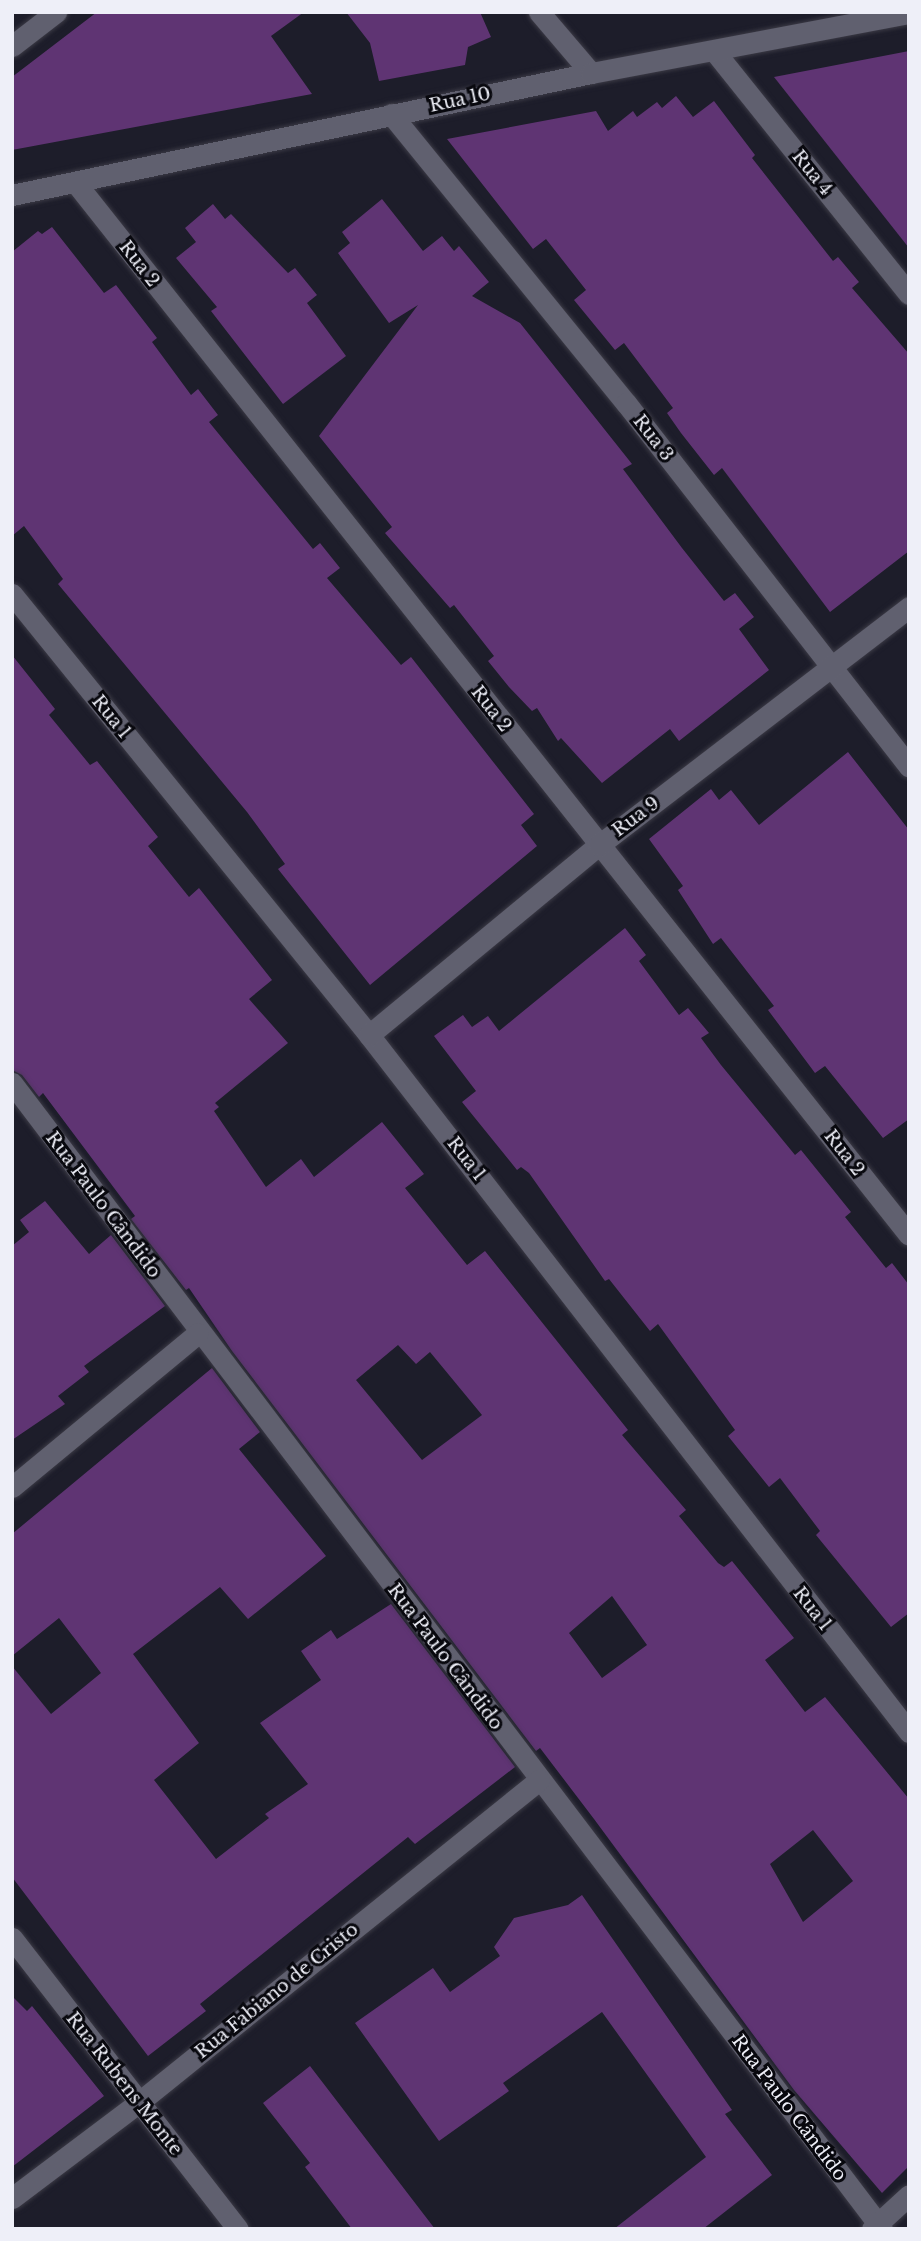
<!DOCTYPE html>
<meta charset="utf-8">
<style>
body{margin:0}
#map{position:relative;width:921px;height:2241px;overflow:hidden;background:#1d1d2a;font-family:"Libre Baskerville",serif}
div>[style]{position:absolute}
.building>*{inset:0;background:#5f3473}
.roads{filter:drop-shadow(0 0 2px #3b3a45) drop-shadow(0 0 2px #3b3a45)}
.street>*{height:21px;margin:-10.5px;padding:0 10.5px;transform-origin:10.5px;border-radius:10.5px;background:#60606f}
span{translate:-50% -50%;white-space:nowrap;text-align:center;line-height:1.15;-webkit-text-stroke:6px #08080e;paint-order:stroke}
.street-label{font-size:18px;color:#eeeff8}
.frame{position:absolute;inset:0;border:14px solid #eeeff8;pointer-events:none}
</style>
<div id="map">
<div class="building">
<i style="clip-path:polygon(97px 12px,304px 12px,271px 36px,312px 94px,12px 150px,12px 77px)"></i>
<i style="clip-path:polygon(346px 12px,480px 12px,491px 37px,468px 47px,465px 65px,379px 81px,370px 43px)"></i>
<i style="clip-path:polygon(909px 51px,909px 248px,774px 77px)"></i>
<i style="clip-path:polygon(676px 96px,693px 117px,714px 101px,755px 155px,752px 158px,833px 261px,838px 257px,859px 282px,852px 288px,909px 354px,909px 551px,830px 612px,722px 468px,714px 475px,681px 433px,667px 413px,673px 408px,624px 343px,615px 350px,574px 300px,586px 290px,546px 239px,533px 249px,447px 139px,596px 111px,608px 131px,633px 111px,637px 117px,657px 102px,662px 108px)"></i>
<i style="clip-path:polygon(382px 199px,423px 251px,442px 236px,454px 251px,459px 246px,489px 282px,472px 296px,520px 323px,632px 464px,623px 469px,682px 548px,724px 601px,735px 593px,754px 617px,739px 629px,769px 670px,679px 741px,670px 729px,602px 783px,561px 738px,558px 741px,537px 708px,532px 711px,509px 687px,488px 661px,494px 656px,454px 605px,450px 608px,385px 533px,392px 527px,319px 436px,418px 305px,389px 323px,338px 253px,350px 243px,342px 232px)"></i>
<i style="clip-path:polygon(213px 204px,225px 219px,231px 214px,288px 273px,295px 268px,317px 295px,307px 303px,346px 356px,283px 404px,211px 311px,217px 307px,176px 258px,196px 242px,185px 228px)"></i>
<i style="clip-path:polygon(52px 227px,104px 293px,116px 285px,157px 338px,152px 342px,191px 395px,198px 389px,218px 415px,209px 422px,313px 549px,320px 543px,340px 568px,327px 578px,401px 665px,411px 657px,534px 814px,521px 825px,537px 846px,370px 985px,278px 869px,285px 864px,247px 812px,58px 584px,63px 579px,24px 526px,12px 536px,12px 252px,38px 231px,42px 234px)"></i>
<i style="clip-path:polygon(evenodd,12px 655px,55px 709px,49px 715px,90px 765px,97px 761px,158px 837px,148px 846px,189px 897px,199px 888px,272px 980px,249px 999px,288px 1043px,215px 1103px,219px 1107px,214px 1111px,266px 1187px,301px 1159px,314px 1177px,382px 1122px,424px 1174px,405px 1188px,467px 1265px,485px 1251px,628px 1430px,622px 1435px,686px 1510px,679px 1516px,718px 1563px,724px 1567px,732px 1561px,794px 1638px,765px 1660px,805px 1712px,825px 1697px,909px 1799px,909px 2166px,882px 2193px,794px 2090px,594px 1819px,540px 1748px,536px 1751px,232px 1351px,189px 1288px,186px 1290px,131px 1219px,135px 1216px,43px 1093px,39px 1097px,22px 1075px,12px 1070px,12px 655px,398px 1345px,416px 1364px,430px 1352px,482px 1415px,422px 1460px,356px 1380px,398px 1345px,12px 655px,612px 1596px,647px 1645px,602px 1678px,569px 1633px,612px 1596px,12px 655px,813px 1830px,853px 1881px,803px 1922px,770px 1864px,813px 1830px)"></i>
<i style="clip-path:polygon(848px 752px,909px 830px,909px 1119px,883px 1138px,825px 1066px,815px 1073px,768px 1010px,774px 1006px,721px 938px,713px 944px,678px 890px,683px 886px,649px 839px,711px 789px,719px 800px,731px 790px,759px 825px)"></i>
<i style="clip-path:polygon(625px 928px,646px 955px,639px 961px,679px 1015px,688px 1008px,709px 1033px,701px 1038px,721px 1065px,795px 1155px,801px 1150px,851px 1212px,845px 1217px,886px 1268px,892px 1263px,909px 1285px,909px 1613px,891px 1627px,816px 1535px,820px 1531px,780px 1478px,769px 1487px,728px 1436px,735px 1430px,658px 1324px,650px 1331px,609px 1279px,605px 1281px,529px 1173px,521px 1167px,517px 1170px,462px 1102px,476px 1091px,434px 1036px,463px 1015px,472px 1027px,488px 1016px,499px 1031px)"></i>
<i style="clip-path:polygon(45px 1201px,89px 1254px,111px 1235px,165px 1306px,84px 1366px,89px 1372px,58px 1396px,65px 1404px,12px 1440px,12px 1246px,29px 1232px,20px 1220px)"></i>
<i style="clip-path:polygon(212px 1368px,260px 1432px,239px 1449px,326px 1556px,248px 1619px,220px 1587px,133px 1654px,199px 1743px,154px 1780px,216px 1859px,269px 1818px,265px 1814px,308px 1784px,260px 1723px,321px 1680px,301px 1651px,331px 1630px,337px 1639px,391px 1604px,515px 1767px,415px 1844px,408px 1837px,200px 2004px,206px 2011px,148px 2056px,12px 1877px,12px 1666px,51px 1714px,101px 1673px,59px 1618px,12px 1656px,12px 1534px)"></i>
<i style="clip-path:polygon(582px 1895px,732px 2110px,725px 2114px,772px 2175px,703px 2229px,614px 2229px,706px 2157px,602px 2012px,503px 2083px,509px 2091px,439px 2141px,355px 2023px,433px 1968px,450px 1992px,500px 1956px,494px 1947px,514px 1918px,568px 1905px)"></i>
<i style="clip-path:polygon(12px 1996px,27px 2011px,32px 2006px,104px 2096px,12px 2167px)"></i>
<i style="clip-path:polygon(310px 2066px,435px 2229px,352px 2229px,305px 2167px,310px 2163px,263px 2103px)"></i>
</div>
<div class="roads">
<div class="street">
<i style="left:539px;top:12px;width:80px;rotate:49.6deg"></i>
<i style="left:12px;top:46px;width:56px;rotate:-37.7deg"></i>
<i style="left:715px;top:52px;width:310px;rotate:51.3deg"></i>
<i style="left:391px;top:114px;width:372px;rotate:50.9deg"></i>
<i style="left:626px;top:403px;width:461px;rotate:52.1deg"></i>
<i style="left:75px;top:182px;width:1343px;rotate:51.62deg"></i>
<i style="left:12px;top:195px;width:592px;rotate:-11.9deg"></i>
<i style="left:591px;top:73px;width:324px;rotate:-10.7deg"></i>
<i style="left:12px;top:594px;width:567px;rotate:51.01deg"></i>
<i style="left:369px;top:1035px;width:882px;rotate:52.23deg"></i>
<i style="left:369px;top:1035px;width:298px;rotate:-39.6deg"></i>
<i style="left:599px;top:845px;width:391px;rotate:-37.5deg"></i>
<i style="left:12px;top:1083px;width:1439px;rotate:52.8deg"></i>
<i style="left:12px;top:1487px;width:241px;rotate:-39.6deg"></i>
<i style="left:12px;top:1938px;width:368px;rotate:52.2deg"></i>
<i style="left:12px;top:2198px;width:158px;rotate:-37deg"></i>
<i style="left:138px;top:2103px;width:515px;rotate:-38.85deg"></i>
<i style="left:872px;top:2229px;width:50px;rotate:-42.6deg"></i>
</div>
</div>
<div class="street-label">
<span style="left:460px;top:100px;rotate:-12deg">Rua 10</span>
<span style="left:812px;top:173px;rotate:51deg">Rua 4</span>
<span style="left:139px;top:264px;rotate:52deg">Rua 2</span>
<span style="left:653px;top:438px;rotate:52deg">Rua 3</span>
<span style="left:491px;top:709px;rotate:52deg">Rua 2</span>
<span style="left:111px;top:717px;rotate:51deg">Rua 1</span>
<span style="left:636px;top:817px;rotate:-37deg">Rua 9</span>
<span style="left:844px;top:1153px;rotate:52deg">Rua 2</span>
<span style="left:466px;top:1159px;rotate:52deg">Rua 1</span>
<span style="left:103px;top:1205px;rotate:53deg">Rua Paulo Cândido</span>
<span style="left:812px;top:1609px;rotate:52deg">Rua 1</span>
<span style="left:445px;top:1657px;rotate:53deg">Rua Paulo Cândido</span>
<span style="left:277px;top:1991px;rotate:-39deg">Rua Fabiano de Cristo</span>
<span style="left:124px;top:2084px;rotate:52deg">Rua Rubens Monte</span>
<span style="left:789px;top:2108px;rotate:53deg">Rua Paulo Cândido</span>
</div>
<div class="frame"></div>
</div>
